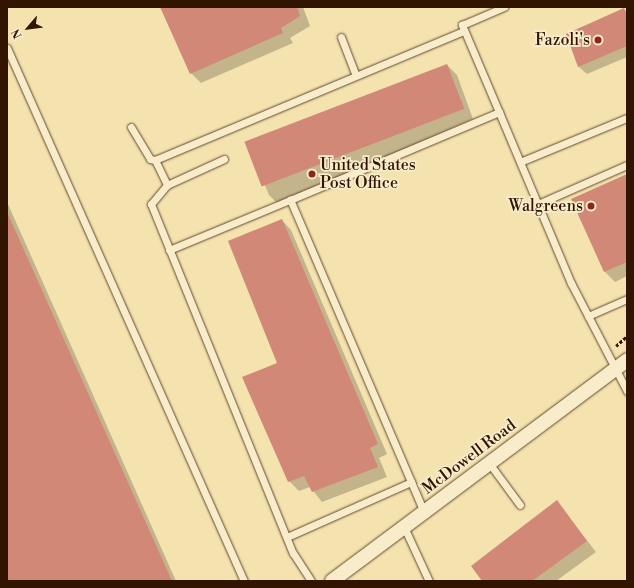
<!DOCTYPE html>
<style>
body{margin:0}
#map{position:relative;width:634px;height:588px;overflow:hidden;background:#f4e2af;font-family:"Libre Bodoni",serif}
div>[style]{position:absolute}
.shadow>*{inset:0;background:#0003}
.building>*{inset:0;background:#d18876;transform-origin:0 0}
.path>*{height:2.5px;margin-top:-1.25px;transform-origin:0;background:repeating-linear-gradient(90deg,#311500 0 3px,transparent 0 5px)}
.roads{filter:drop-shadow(0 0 1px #62482c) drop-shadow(0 0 1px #62482c)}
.lane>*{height:7px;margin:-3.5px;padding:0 3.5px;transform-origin:3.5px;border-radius:3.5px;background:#f8eccb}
.street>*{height:14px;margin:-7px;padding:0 7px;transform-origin:7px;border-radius:7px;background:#f8eccb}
.dots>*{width:11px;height:11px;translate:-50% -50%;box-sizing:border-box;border:2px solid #f8eccb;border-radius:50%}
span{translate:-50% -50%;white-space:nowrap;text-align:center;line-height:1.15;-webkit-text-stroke:3.5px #f8eccb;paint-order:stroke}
.poi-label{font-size:16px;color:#311500}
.right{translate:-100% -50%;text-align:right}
.left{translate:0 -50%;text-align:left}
.street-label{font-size:16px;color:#311500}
.frame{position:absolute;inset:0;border:8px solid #311500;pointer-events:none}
.north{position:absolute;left:8px;top:8px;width:40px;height:40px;-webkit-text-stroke:3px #f8eccb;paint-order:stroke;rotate:242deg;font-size:11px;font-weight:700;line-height:16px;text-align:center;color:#311500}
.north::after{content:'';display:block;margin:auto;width:14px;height:18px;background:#311500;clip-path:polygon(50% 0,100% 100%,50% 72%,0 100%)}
</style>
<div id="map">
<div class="shadow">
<i style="clip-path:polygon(167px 7px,303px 7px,310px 26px,290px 38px,293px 43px,201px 83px,191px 73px)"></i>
<i style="clip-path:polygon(624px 9px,627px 12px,627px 57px,587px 74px,579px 67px,568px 34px)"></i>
<i style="clip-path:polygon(447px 65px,457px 75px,473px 119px,279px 205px,269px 195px,250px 150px)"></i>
<i style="clip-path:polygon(627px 175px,627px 276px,615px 282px,605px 272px,573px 200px)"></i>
<i style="clip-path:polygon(7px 202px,176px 581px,7px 581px)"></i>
<i style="clip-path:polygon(282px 220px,291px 230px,387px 454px,379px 458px,387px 477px,322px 502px,310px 487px,299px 491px,289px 481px,279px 363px)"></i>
<i style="clip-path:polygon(557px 502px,596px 552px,556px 581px,483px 581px)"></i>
</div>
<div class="building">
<i style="clip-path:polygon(160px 7px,297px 7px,300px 16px,281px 28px,283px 33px,190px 74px)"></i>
<i style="clip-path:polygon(624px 8px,627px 15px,627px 46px,578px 67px,566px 34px)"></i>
<i style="left:447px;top:64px;width:48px;height:217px;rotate:69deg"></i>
<i style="clip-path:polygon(627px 174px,627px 262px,604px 272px,571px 199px)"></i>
<i style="clip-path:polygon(7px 212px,172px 581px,7px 581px)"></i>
<i style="clip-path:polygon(282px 219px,378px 444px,370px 448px,378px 467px,312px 492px,304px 476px,288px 482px,242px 377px,277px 363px,228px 241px)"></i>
<i style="clip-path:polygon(557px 500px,587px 541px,532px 581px,482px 581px,471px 566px)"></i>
</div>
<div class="path">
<i style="left:616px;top:346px;width:15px;rotate:-42deg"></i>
</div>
<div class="roads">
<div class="lane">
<i style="left:341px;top:37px;width:40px;rotate:69deg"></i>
<i style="left:7px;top:48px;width:583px;rotate:66.03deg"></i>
<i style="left:499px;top:112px;width:95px;rotate:-113deg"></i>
<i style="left:462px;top:25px;width:46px;rotate:-23.2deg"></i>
<i style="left:131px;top:127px;width:37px;rotate:59deg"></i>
<i style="left:150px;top:159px;width:5px;rotate:11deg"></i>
<i style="left:155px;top:160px;width:335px;rotate:-22.7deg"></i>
<i style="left:224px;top:159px;width:63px;rotate:155.5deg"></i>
<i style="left:167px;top:185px;width:25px;rotate:130deg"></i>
<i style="left:151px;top:204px;width:377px;rotate:67.9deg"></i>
<i style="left:293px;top:553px;width:33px;rotate:57deg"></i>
<i style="left:155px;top:160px;width:28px;rotate:64deg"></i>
<i style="left:520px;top:162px;width:116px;rotate:-22.4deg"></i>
<i style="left:538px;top:204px;width:97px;rotate:-23.7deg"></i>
<i style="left:169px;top:250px;width:131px;rotate:-22.5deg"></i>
<i style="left:588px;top:316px;width:43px;rotate:-23.6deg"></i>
<i style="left:489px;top:463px;width:52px;rotate:53.6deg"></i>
<i style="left:424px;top:512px;width:340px;rotate:-113.2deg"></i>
<i style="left:290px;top:200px;width:227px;rotate:-22.8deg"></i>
<i style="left:499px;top:112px;width:186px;rotate:67.2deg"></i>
<i style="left:571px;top:283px;width:122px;rotate:62.6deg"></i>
<i style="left:404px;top:527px;width:60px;rotate:65.2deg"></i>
<i style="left:287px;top:537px;width:136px;rotate:-23.9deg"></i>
</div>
<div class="street">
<i style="left:332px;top:581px;width:369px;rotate:-36.8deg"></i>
</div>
</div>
<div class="dots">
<i style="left:598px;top:40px;background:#8f2418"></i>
<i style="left:312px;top:174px;background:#8f2418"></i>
<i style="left:591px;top:206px;background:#8f2418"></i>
</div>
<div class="poi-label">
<span class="right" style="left:590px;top:40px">Fazoli's</span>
<span class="left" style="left:320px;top:174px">United States<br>Post Office</span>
<span class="right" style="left:583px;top:206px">Walgreens</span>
</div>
<div class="street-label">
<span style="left:469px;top:457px;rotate:-37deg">McDowell Road</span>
</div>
<div class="frame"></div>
<div class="north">N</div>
</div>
